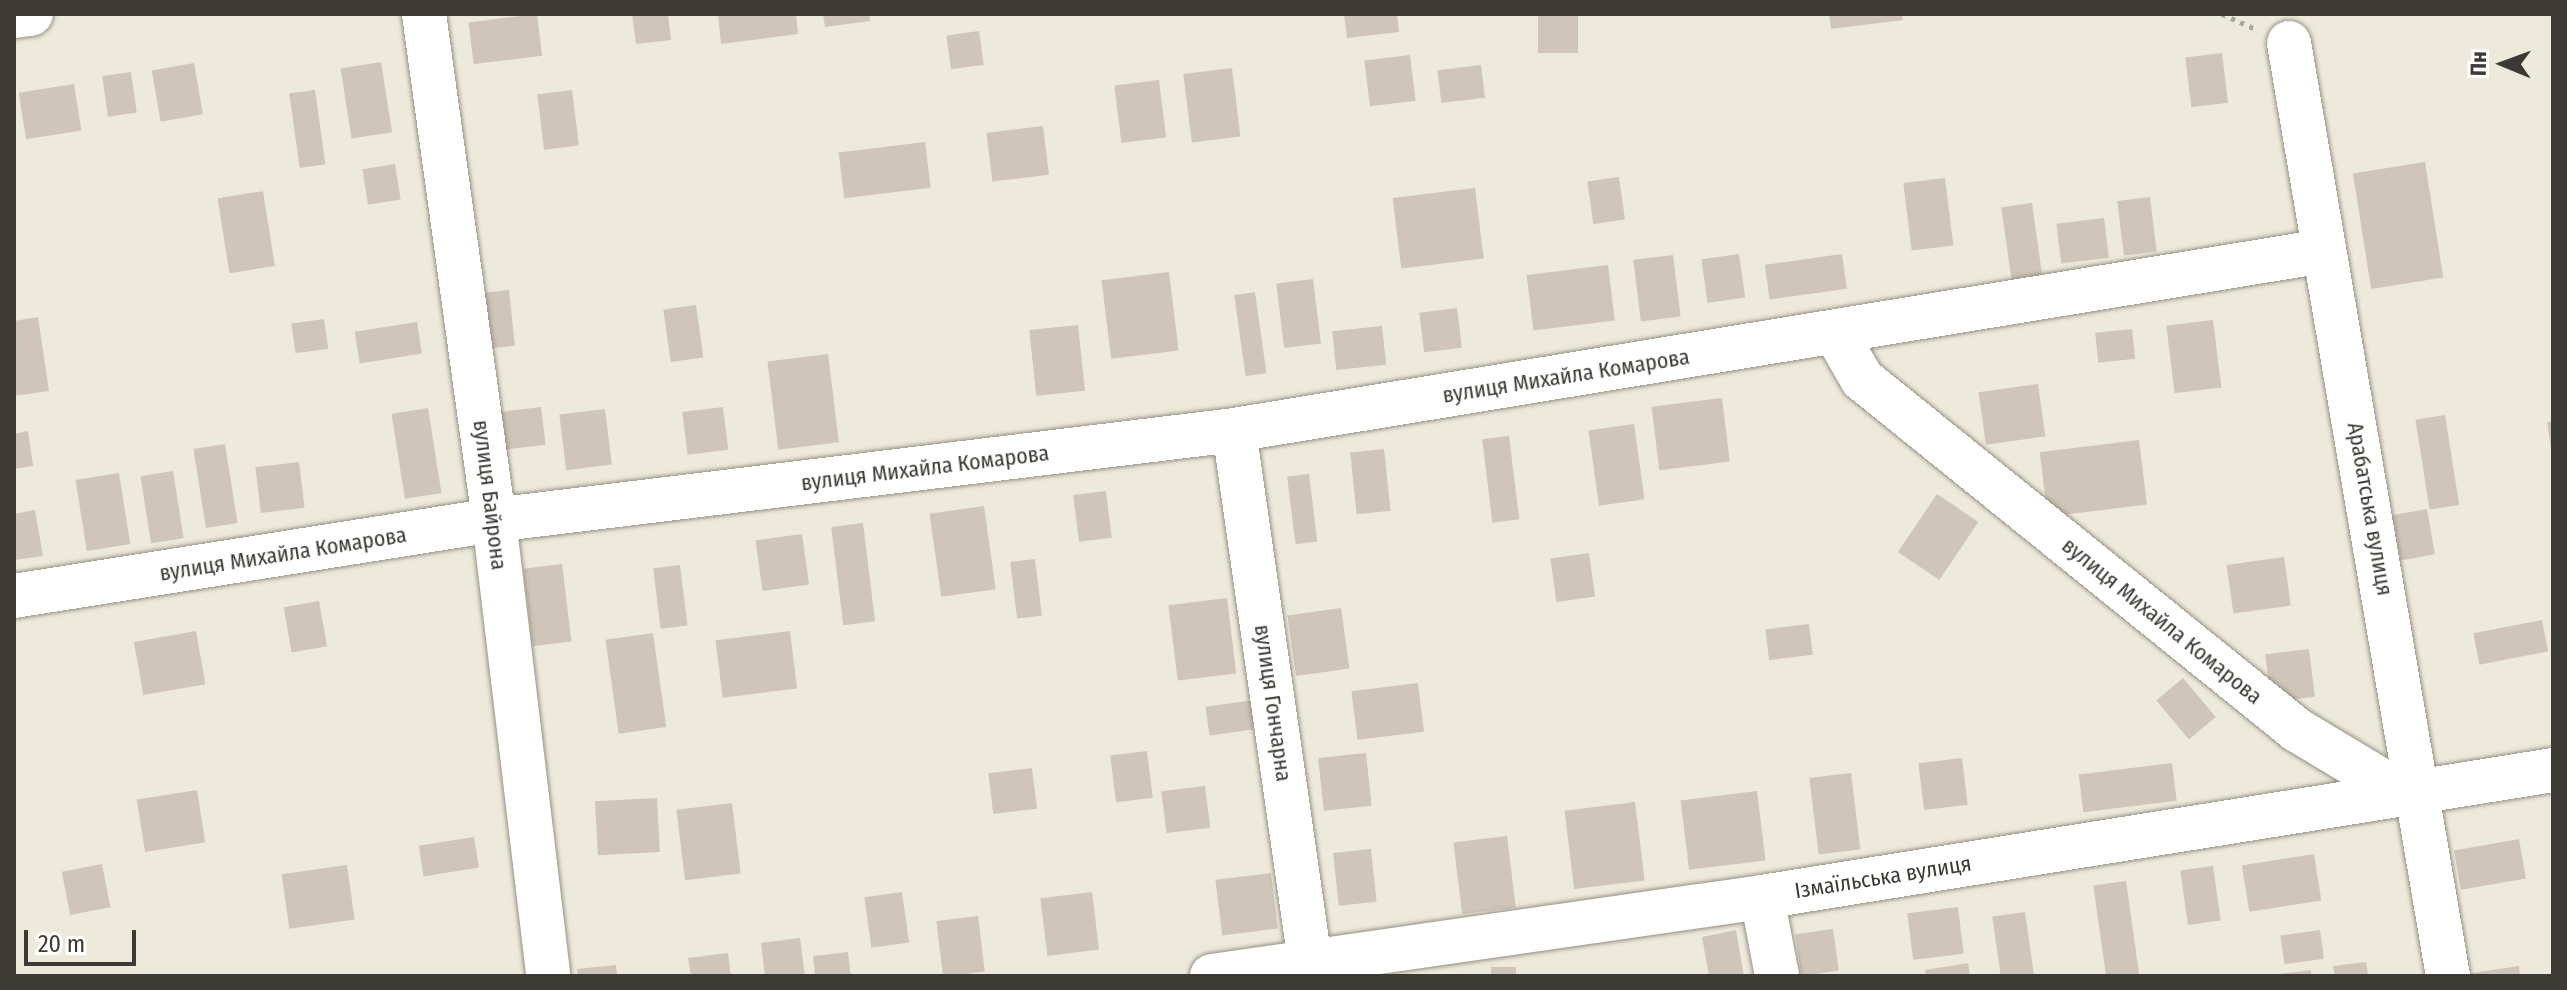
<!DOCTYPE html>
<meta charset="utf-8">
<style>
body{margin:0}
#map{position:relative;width:2567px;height:990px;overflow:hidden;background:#eeeadb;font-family:"Fira Sans Condensed",sans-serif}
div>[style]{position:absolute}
.building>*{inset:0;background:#cfc5b9;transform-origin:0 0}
.path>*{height:5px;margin-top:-2.5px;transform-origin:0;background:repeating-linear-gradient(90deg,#a8a59a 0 4px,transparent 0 10px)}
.roads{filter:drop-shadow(0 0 2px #959183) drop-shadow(0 0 2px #959183)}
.minor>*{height:44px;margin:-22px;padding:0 22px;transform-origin:22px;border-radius:22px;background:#fff}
span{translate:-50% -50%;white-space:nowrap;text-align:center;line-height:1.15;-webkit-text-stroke:6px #fff;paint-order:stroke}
.street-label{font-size:22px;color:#3b3a34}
.frame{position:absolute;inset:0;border:16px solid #3b3a34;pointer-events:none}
.north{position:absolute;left:2463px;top:24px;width:80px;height:80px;-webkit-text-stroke:6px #fff;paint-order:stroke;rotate:271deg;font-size:22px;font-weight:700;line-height:32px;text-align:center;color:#3b3a34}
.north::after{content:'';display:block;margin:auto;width:28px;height:36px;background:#3b3a34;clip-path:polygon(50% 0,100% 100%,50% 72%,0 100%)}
.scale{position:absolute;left:24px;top:930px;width:112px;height:36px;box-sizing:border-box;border:4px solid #3b3a34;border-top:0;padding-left:10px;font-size:24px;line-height:28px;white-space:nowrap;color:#3b3a34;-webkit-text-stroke:6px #fff;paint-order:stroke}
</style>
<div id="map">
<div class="building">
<i style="left:537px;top:14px;width:42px;height:69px;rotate:83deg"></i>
<i style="clip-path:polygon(632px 14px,668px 14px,671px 40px,636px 44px)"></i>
<i style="clip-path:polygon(718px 14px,796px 14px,798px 34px,721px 44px)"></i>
<i style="clip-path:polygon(823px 14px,869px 14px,870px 21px,825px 27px)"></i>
<i style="clip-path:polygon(1344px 14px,1397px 14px,1399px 32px,1347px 38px)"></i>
<i style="left:1538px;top:14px;width:40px;height:39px"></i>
<i style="clip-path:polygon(1829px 14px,1902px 14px,1903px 20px,1831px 29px)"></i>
<i style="left:979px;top:31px;width:34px;height:33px;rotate:82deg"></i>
<i style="left:2222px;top:53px;width:50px;height:37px;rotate:83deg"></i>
<i style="left:1410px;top:55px;width:46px;height:46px;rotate:83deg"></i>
<i style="left:381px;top:62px;width:71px;height:41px;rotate:81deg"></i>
<i style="left:194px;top:63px;width:52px;height:43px;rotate:80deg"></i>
<i style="left:1481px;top:65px;width:33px;height:44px;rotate:83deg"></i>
<i style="left:1232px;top:68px;width:69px;height:49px;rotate:83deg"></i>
<i style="left:131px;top:72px;width:41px;height:29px;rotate:82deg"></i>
<i style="left:1159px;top:80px;width:58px;height:45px;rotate:83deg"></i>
<i style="left:74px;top:84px;width:47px;height:56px;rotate:81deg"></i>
<i style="left:315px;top:90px;width:75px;height:26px;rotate:82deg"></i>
<i style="left:572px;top:90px;width:56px;height:35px;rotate:83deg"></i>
<i style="left:1043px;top:126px;width:49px;height:57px;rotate:83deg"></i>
<i style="left:925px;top:142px;width:46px;height:87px;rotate:83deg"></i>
<i style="left:2425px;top:162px;width:117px;height:73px;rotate:81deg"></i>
<i style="left:395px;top:164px;width:36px;height:33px;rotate:81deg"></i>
<i style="left:1619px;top:177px;width:43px;height:32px;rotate:82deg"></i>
<i style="left:1945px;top:178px;width:68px;height:42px;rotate:83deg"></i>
<i style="left:1475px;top:188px;width:71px;height:83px;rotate:83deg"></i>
<i style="left:263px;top:191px;width:76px;height:46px;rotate:81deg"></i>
<i style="left:2150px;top:197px;width:55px;height:33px;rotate:83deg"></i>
<i style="left:2032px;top:203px;width:74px;height:31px;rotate:82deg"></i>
<i style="left:2104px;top:218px;width:40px;height:48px;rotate:83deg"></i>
<i style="left:1739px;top:254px;width:44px;height:38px;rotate:82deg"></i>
<i style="left:1842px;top:254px;width:35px;height:78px;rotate:82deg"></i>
<i style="left:1673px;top:255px;width:62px;height:40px;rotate:83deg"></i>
<i style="left:1608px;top:265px;width:56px;height:82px;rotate:83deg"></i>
<i style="left:1169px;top:272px;width:79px;height:68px;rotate:83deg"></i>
<i style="left:1313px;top:279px;width:65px;height:37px;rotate:83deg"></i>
<i style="left:509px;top:290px;width:56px;height:26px;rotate:84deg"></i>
<i style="left:1255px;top:292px;width:82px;height:21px;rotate:82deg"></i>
<i style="left:696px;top:305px;width:53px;height:33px;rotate:82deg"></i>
<i style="left:1457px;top:308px;width:40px;height:38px;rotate:83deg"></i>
<i style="clip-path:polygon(38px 317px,49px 391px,14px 396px,14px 321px)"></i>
<i style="left:324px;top:319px;width:30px;height:33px;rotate:82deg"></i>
<i style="left:2213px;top:320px;width:68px;height:47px;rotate:83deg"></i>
<i style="left:417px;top:322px;width:32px;height:63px;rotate:81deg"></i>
<i style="left:1078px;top:325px;width:66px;height:49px;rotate:84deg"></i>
<i style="left:1382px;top:326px;width:39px;height:50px;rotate:84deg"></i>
<i style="left:2132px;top:329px;width:30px;height:37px;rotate:84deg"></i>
<i style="left:828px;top:354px;width:89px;height:61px;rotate:83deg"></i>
<i style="left:2038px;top:384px;width:53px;height:60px;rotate:82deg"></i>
<i style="left:1722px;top:398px;width:64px;height:71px;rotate:83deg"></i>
<i style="left:541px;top:407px;width:38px;height:50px;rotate:83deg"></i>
<i style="left:723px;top:407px;width:43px;height:41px;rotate:83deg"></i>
<i style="left:428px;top:408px;width:86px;height:37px;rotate:81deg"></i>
<i style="left:605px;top:409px;width:56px;height:46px;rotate:83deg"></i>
<i style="left:2445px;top:415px;width:91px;height:30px;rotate:81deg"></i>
<i style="clip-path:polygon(2553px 421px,2553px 449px,2551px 449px,2547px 422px)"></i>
<i style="left:1634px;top:424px;width:76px;height:46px;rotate:82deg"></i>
<i style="clip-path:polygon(28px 431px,33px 466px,14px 469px,14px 434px)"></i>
<i style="left:1509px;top:436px;width:84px;height:27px;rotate:83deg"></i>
<i style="left:2139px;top:440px;width:65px;height:100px;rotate:83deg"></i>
<i style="left:225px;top:444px;width:80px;height:32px;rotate:81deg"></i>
<i style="left:1384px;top:449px;width:62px;height:34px;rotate:84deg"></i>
<i style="left:299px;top:462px;width:46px;height:44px;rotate:83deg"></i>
<i style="left:173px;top:471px;width:68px;height:33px;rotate:81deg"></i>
<i style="left:119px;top:473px;width:72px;height:44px;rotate:81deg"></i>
<i style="left:1309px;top:474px;width:68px;height:22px;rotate:83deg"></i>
<i style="left:1106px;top:491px;width:47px;height:33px;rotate:83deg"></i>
<i style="left:1937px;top:494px;width:50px;height:70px;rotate:34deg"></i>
<i style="left:984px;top:506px;width:84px;height:55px;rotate:82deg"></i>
<i style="left:2427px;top:509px;width:46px;height:35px;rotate:80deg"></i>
<i style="clip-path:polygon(35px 510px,43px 556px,14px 560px,14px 514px)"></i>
<i style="left:863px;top:523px;width:99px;height:32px;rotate:83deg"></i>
<i style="left:802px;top:534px;width:51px;height:47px;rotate:82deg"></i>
<i style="left:1589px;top:553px;width:44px;height:39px;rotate:82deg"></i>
<i style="left:2284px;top:557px;width:49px;height:58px;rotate:82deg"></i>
<i style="left:1035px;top:559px;width:57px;height:25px;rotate:83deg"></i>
<i style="left:562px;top:564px;width:78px;height:39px;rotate:83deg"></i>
<i style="left:680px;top:565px;width:61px;height:27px;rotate:83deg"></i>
<i style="left:1227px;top:598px;width:76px;height:59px;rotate:83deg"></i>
<i style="left:319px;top:601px;width:46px;height:36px;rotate:80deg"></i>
<i style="left:1341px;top:608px;width:61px;height:54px;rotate:82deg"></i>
<i style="left:2542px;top:620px;width:32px;height:70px;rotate:79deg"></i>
<i style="left:1809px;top:624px;width:31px;height:44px;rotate:83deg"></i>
<i style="left:196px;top:631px;width:54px;height:63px;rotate:80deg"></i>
<i style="left:790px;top:631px;width:58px;height:75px;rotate:83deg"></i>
<i style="left:653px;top:633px;width:95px;height:48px;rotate:82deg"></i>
<i style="left:2309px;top:649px;width:48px;height:44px;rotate:83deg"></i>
<i style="left:2183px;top:678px;width:51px;height:35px;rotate:50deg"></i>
<i style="left:1418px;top:683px;width:49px;height:67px;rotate:83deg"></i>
<i style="left:1254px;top:700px;width:29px;height:49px;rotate:82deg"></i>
<i style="left:1147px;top:751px;width:47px;height:37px;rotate:83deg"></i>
<i style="left:1366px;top:753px;width:53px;height:48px;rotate:84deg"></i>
<i style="left:1962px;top:758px;width:47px;height:44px;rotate:83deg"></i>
<i style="left:2172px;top:763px;width:38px;height:94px;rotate:83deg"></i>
<i style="left:1032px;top:768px;width:41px;height:44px;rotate:83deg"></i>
<i style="left:1851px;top:773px;width:77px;height:42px;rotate:83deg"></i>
<i style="left:1205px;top:786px;width:42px;height:44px;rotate:83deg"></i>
<i style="left:197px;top:790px;width:53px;height:61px;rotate:81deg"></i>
<i style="left:1757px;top:791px;width:70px;height:77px;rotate:83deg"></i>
<i style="left:657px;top:798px;width:54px;height:62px;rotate:87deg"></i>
<i style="left:1635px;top:802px;width:79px;height:71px;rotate:83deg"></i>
<i style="left:732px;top:803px;width:71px;height:56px;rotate:83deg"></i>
<i style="left:1507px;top:836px;width:72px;height:54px;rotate:83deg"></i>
<i style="left:474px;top:837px;width:31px;height:56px;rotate:81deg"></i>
<i style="left:2519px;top:839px;width:40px;height:66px;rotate:80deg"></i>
<i style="left:1371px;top:849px;width:53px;height:38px;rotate:84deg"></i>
<i style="left:2314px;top:854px;width:47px;height:73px;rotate:81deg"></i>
<i style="left:102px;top:864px;width:44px;height:41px;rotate:79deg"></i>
<i style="left:347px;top:865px;width:55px;height:66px;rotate:82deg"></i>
<i style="left:2213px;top:866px;width:55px;height:33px;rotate:82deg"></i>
<i style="left:1271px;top:873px;width:56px;height:56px;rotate:83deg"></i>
<i style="left:2126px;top:881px;width:96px;height:33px;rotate:82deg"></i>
<i style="left:902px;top:892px;width:51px;height:38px;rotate:82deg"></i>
<i style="left:1092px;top:892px;width:58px;height:52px;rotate:83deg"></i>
<i style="left:1958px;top:907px;width:47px;height:51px;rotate:83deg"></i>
<i style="left:2025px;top:912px;width:65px;height:33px;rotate:82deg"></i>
<i style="left:978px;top:916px;width:56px;height:42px;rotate:83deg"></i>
<i style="left:1833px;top:929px;width:42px;height:38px;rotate:82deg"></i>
<i style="clip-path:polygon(1736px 930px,1744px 976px,1709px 976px,1702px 937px)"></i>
<i style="left:2320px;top:930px;width:29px;height:40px;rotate:82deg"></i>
<i style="clip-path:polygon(800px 938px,805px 976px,765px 976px,761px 943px)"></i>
<i style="clip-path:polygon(848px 952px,851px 976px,815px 976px,813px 956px)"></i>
<i style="clip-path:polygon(728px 953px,731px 976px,691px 976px,688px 958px)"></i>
<i style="clip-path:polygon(2366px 962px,2368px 976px,2335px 976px,2333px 966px)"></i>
<i style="clip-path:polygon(1968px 963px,1970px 976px,1926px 976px,1925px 970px)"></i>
<i style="clip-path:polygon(616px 965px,617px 976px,578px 976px,577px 969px)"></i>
<i style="clip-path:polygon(2519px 966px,2520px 976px,2473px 976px,2472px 973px)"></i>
<i style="left:1516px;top:967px;width:9px;height:25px;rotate:90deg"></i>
<i style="clip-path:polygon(2311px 970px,2312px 976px,2279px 976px,2279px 974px)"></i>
</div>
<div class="path">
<i style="left:2222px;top:14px;width:35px;rotate:24deg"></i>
</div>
<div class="roads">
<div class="minor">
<i style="left:424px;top:14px;width:511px;rotate:82.12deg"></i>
<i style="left:494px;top:520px;width:459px;rotate:83.2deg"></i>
<i style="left:14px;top:16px;width:17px;rotate:-7deg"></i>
<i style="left:2289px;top:43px;width:946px;rotate:80.33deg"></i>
<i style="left:1835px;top:332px;width:54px;rotate:60.1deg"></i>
<i style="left:1862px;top:379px;width:559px;rotate:38.9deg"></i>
<i style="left:2297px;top:730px;width:122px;rotate:31deg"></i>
<i style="left:1234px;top:430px;width:552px;rotate:81.87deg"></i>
<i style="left:14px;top:596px;width:486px;rotate:-9deg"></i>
<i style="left:494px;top:520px;width:745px;rotate:-6.93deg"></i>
<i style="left:1234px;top:430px;width:1105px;rotate:-9.33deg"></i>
<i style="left:1762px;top:897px;width:80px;rotate:79.2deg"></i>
<i style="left:1212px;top:976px;width:556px;rotate:-8.17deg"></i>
<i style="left:1762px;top:897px;width:801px;rotate:-9.12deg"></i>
</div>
</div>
<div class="street-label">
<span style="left:1566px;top:376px;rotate:-9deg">вулиця Михайла Комарова</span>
<span style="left:925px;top:468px;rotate:-7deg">вулиця Михайла Комарова</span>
<span style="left:490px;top:495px;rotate:83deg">вулиця Байрона</span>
<span style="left:2370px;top:509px;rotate:80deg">Арабатська вулиця</span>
<span style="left:283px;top:554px;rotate:-9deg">вулиця Михайла Комарова</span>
<span style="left:2162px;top:621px;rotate:39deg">вулиця Михайла Комарова</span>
<span style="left:1273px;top:703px;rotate:82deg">вулиця Гончарна</span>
<span style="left:1883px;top:877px;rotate:-9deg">Ізмаїльська вулиця</span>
</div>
<div class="frame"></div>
<div class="north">Пн</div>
<div class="scale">20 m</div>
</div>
